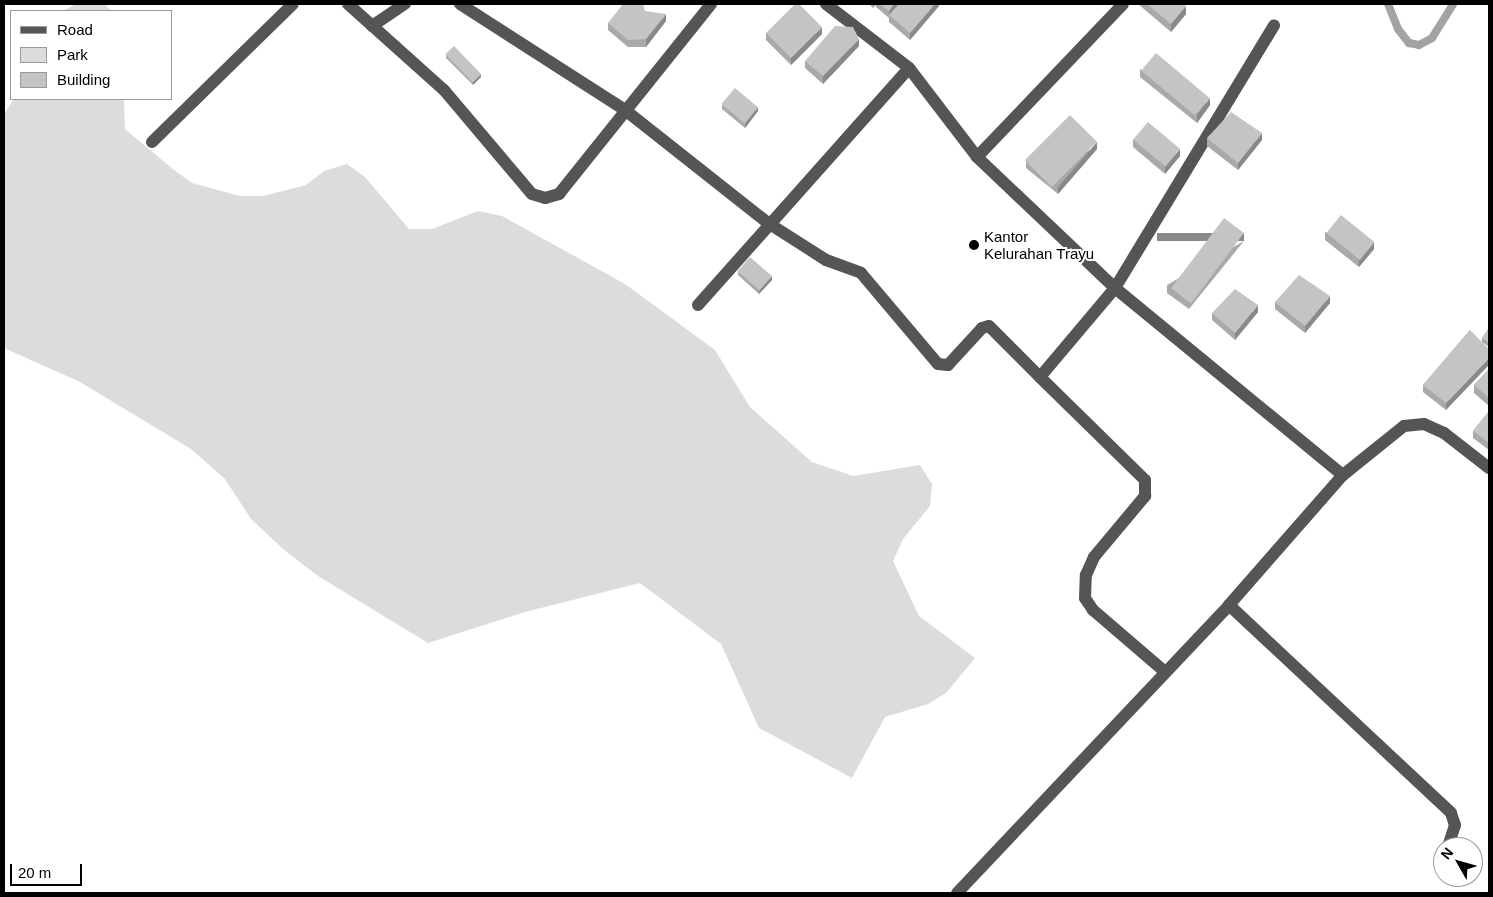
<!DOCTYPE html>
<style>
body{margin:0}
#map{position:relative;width:1493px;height:897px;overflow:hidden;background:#fff;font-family:Helvetica,sans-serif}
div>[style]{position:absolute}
.green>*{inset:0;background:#dcdcdc}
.stream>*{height:8px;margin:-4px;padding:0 4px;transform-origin:4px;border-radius:4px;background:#a3a3a3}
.minor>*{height:12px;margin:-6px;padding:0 6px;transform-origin:6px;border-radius:6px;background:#555}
.wall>*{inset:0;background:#a9a9a9}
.shaded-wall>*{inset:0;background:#898989;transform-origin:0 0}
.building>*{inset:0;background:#c4c4c4;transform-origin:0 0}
.dots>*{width:14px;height:14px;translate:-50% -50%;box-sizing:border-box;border:2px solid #fff;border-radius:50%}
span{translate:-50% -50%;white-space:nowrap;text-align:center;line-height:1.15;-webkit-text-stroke:4px #fff;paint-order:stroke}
.poi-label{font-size:15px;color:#000}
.left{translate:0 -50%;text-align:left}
.frame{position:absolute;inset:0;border:5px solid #000;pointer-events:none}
.legend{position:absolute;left:10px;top:10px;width:162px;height:90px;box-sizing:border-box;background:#fff;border:1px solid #999;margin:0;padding:6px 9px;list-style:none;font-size:15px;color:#000}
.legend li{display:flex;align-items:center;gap:10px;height:25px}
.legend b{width:25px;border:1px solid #999}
.north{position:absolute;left:1433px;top:837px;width:50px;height:50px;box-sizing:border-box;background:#fff;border:1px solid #999;border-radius:50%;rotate:308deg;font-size:14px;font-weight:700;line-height:20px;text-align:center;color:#000}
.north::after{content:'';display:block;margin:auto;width:18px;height:22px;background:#000;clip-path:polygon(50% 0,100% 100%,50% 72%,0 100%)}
.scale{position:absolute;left:10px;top:864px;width:72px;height:22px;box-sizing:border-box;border:2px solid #000;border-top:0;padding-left:6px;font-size:15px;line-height:18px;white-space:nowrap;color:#000;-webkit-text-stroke:4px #fff;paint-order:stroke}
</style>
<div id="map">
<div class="green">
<i style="clip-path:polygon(76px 4px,105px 4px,111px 11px,63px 11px)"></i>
<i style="clip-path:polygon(14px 99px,124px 99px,125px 129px,174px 170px,192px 183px,240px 196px,263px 196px,306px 185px,324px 171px,347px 164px,365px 177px,409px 229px,432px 229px,478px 211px,502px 216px,625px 284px,715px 350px,750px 407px,812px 462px,853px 476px,920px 465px,932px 484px,930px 506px,903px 539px,893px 561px,919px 616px,975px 658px,946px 693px,928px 704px,885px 717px,852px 778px,759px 728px,721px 644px,640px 583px,525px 612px,428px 643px,318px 576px,283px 549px,251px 519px,225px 479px,191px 449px,80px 382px,4px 348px,4px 114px)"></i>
</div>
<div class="stream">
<i style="left:1388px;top:4px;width:27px;rotate:68deg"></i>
<i style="left:1398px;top:29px;width:18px;rotate:52deg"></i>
<i style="left:1409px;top:43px;width:10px;rotate:11deg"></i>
<i style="left:1419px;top:45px;width:15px;rotate:-28deg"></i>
<i style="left:1432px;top:38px;width:40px;rotate:-58deg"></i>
</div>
<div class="minor">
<i style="left:348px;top:4px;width:129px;rotate:41.9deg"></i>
<i style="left:444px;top:90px;width:136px;rotate:49.8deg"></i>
<i style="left:532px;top:194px;width:14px;rotate:17deg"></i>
<i style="left:545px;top:198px;width:15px;rotate:-16deg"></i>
<i style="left:559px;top:194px;width:243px;rotate:-51.3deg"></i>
<i style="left:460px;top:4px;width:196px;rotate:32.7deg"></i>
<i style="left:625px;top:110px;width:182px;rotate:38.3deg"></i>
<i style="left:768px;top:223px;width:69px;rotate:32.5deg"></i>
<i style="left:826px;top:260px;width:37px;rotate:20deg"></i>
<i style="left:861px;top:273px;width:119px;rotate:49.8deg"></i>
<i style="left:938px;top:364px;width:10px;rotate:6deg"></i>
<i style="left:948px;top:365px;width:50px;rotate:-47.4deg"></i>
<i style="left:982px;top:328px;width:7px;rotate:-16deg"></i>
<i style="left:989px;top:326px;width:72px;rotate:45deg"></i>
<i style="left:826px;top:4px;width:105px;rotate:37.6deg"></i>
<i style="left:909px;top:68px;width:112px;rotate:52.6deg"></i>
<i style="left:977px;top:157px;width:190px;rotate:43.5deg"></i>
<i style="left:1115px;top:288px;width:295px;rotate:39.4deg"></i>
<i style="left:372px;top:26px;width:40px;rotate:-34deg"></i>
<i style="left:152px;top:142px;width:197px;rotate:-44.4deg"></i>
<i style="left:977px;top:157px;width:211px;rotate:-46.3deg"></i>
<i style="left:698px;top:305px;width:317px;rotate:-48.3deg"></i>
<i style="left:1229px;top:605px;width:304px;rotate:43.1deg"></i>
<i style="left:1451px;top:813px;width:13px;rotate:72deg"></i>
<i style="left:1455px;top:825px;width:23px;rotate:108deg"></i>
<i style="left:1164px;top:671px;width:94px;rotate:-139.3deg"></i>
<i style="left:1093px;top:610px;width:14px;rotate:-124deg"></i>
<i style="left:1085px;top:598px;width:23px;rotate:-88deg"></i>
<i style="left:1086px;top:575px;width:20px;rotate:-66deg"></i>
<i style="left:1094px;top:557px;width:80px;rotate:-50.1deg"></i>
<i style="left:1145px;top:496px;width:16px;rotate:-90deg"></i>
<i style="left:1145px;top:480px;width:147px;rotate:-135.6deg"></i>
<i style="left:1040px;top:377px;width:116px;rotate:-49.9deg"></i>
<i style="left:1115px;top:288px;width:307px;rotate:-58.8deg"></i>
<i style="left:1443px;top:864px;width:1px;rotate:-90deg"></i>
<i style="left:957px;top:893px;width:396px;rotate:-46.6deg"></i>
<i style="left:1229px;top:605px;width:173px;rotate:-48.8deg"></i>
<i style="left:1343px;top:475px;width:78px;rotate:-38.8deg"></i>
<i style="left:1404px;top:426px;width:20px;rotate:-6deg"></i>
<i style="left:1424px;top:424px;width:22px;rotate:24deg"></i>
<i style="left:1444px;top:433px;width:57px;rotate:37.9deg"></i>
</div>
<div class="wall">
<i style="clip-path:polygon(869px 4px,939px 4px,939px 6px,910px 40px,889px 22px,889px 18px,876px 7px,876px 5px,873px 8px)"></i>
<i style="clip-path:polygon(1138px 4px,1183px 4px,1186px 14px,1171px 32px)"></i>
<i style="clip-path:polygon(645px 11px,666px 21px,646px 47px,628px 47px,608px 30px,608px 23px)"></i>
<i style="clip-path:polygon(766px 33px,822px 34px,791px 65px,766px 40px)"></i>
<i style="clip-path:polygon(859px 46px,823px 84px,805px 68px,805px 61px)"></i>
<i style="clip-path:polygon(446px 55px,481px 77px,473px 85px,446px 58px)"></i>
<i style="clip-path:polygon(1140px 69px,1210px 105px,1197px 123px,1140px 77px)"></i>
<i style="clip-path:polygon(722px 105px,758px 111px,745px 128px,722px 109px)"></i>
<i style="clip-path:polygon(1207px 138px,1262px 140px,1238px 170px,1207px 146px)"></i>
<i style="clip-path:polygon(1133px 139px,1180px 156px,1165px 174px,1133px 147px)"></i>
<i style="clip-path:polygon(1097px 149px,1058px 194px,1026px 168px,1026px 161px)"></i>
<i style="clip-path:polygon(1325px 232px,1374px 249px,1359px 267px,1325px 240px)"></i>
<i style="clip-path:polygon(1244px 241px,1189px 309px,1167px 293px,1167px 285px)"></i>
<i style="clip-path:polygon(738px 272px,772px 280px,759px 294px,738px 275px)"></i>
<i style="clip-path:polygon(1275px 302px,1330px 303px,1305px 333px,1275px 309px)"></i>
<i style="clip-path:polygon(1258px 312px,1235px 340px,1212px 320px,1212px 313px)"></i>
<i style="clip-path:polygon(1489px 328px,1489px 347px,1482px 342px,1482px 338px)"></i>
<i style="clip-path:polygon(1470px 330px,1446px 410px,1423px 392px,1423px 385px)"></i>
<i style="clip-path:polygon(1489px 369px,1489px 406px,1474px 393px,1474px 385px)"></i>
<i style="clip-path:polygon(1489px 411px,1489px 450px,1473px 438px,1473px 431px)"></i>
</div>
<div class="shaded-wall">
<i style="clip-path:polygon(894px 4px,900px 4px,889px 15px,889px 11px)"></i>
<i style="clip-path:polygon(935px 4px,939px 4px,939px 6px,910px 40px,910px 33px)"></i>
<i style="clip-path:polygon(1186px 6px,1186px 14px,1171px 32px,1171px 24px)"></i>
<i style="clip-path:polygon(666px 14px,666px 21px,646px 47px,646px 39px)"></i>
<i style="clip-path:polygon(822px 27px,822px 34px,791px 65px,791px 58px)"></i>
<i style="clip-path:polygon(859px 39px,859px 46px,823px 84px,823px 76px)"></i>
<i style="clip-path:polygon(481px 74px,481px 77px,473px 85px,473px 82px)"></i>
<i style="clip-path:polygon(1210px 98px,1210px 105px,1197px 123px,1197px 115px)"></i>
<i style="clip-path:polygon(758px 107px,758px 111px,745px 128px,745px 124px)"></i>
<i style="clip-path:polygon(1262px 133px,1262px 140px,1238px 170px,1238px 163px)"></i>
<i style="clip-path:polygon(1097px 142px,1097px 149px,1058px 194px,1058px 187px)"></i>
<i style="clip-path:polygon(1180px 149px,1180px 156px,1165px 174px,1165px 167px)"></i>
<i style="left:1244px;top:233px;width:8px;height:87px;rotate:90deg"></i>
<i style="clip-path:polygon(1374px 242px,1374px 249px,1359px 267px,1359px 260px)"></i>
<i style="clip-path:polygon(772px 276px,772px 280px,759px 294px,759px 290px)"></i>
<i style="clip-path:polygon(1330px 296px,1330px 303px,1305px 333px,1305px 326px)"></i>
<i style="clip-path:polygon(1258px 305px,1258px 312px,1235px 340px,1235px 333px)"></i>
<i style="clip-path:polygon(1489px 358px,1489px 365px,1446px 410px,1446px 403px)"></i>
</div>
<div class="building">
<i style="clip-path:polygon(623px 4px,643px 4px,645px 11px,666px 14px,646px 39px,628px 40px,608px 23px)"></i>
<i style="clip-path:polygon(795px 4px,799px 4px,822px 27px,791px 58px,766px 33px)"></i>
<i style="clip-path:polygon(880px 4px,894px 4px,889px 11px)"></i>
<i style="clip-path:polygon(899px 4px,935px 4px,910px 33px,889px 15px)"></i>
<i style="clip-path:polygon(1147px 4px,1183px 4px,1186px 6px,1171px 24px)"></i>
<i style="clip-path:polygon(835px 26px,853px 27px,859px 39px,823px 76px,805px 61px)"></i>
<i style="left:454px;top:46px;width:39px;height:12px;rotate:46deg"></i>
<i style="left:1156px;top:53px;width:70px;height:23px;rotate:40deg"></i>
<i style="left:735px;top:88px;width:30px;height:21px;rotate:40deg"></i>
<i style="clip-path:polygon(1231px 112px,1262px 133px,1238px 163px,1207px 138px)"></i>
<i style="left:1070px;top:115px;width:38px;height:64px;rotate:45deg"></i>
<i style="left:1148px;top:122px;width:42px;height:23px;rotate:40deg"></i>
<i style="left:1341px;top:215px;width:43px;height:23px;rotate:39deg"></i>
<i style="left:1224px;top:218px;width:25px;height:88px;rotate:37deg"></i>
<i style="left:750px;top:257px;width:29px;height:19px;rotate:41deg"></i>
<i style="clip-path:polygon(1299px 275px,1330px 296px,1305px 326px,1275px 302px)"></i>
<i style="clip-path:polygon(1235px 289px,1258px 305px,1235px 333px,1212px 313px)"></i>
<i style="clip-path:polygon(1489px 328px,1489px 343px,1482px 338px)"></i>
<i style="clip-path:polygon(1470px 330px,1489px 349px,1489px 358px,1446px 403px,1423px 385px)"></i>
<i style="clip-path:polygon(1489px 369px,1489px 398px,1474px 385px)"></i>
<i style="clip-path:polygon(1489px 411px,1489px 443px,1473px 431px)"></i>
</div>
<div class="dots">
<i style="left:974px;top:245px;background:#000"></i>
</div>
<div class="poi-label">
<span class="left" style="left:984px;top:245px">Kantor<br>Kelurahan Trayu</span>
</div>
<div class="frame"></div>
<ul class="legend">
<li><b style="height:6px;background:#555"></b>Road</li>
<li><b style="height:14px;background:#dcdcdc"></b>Park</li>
<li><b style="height:14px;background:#c4c4c4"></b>Building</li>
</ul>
<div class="north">N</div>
<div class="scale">20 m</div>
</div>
